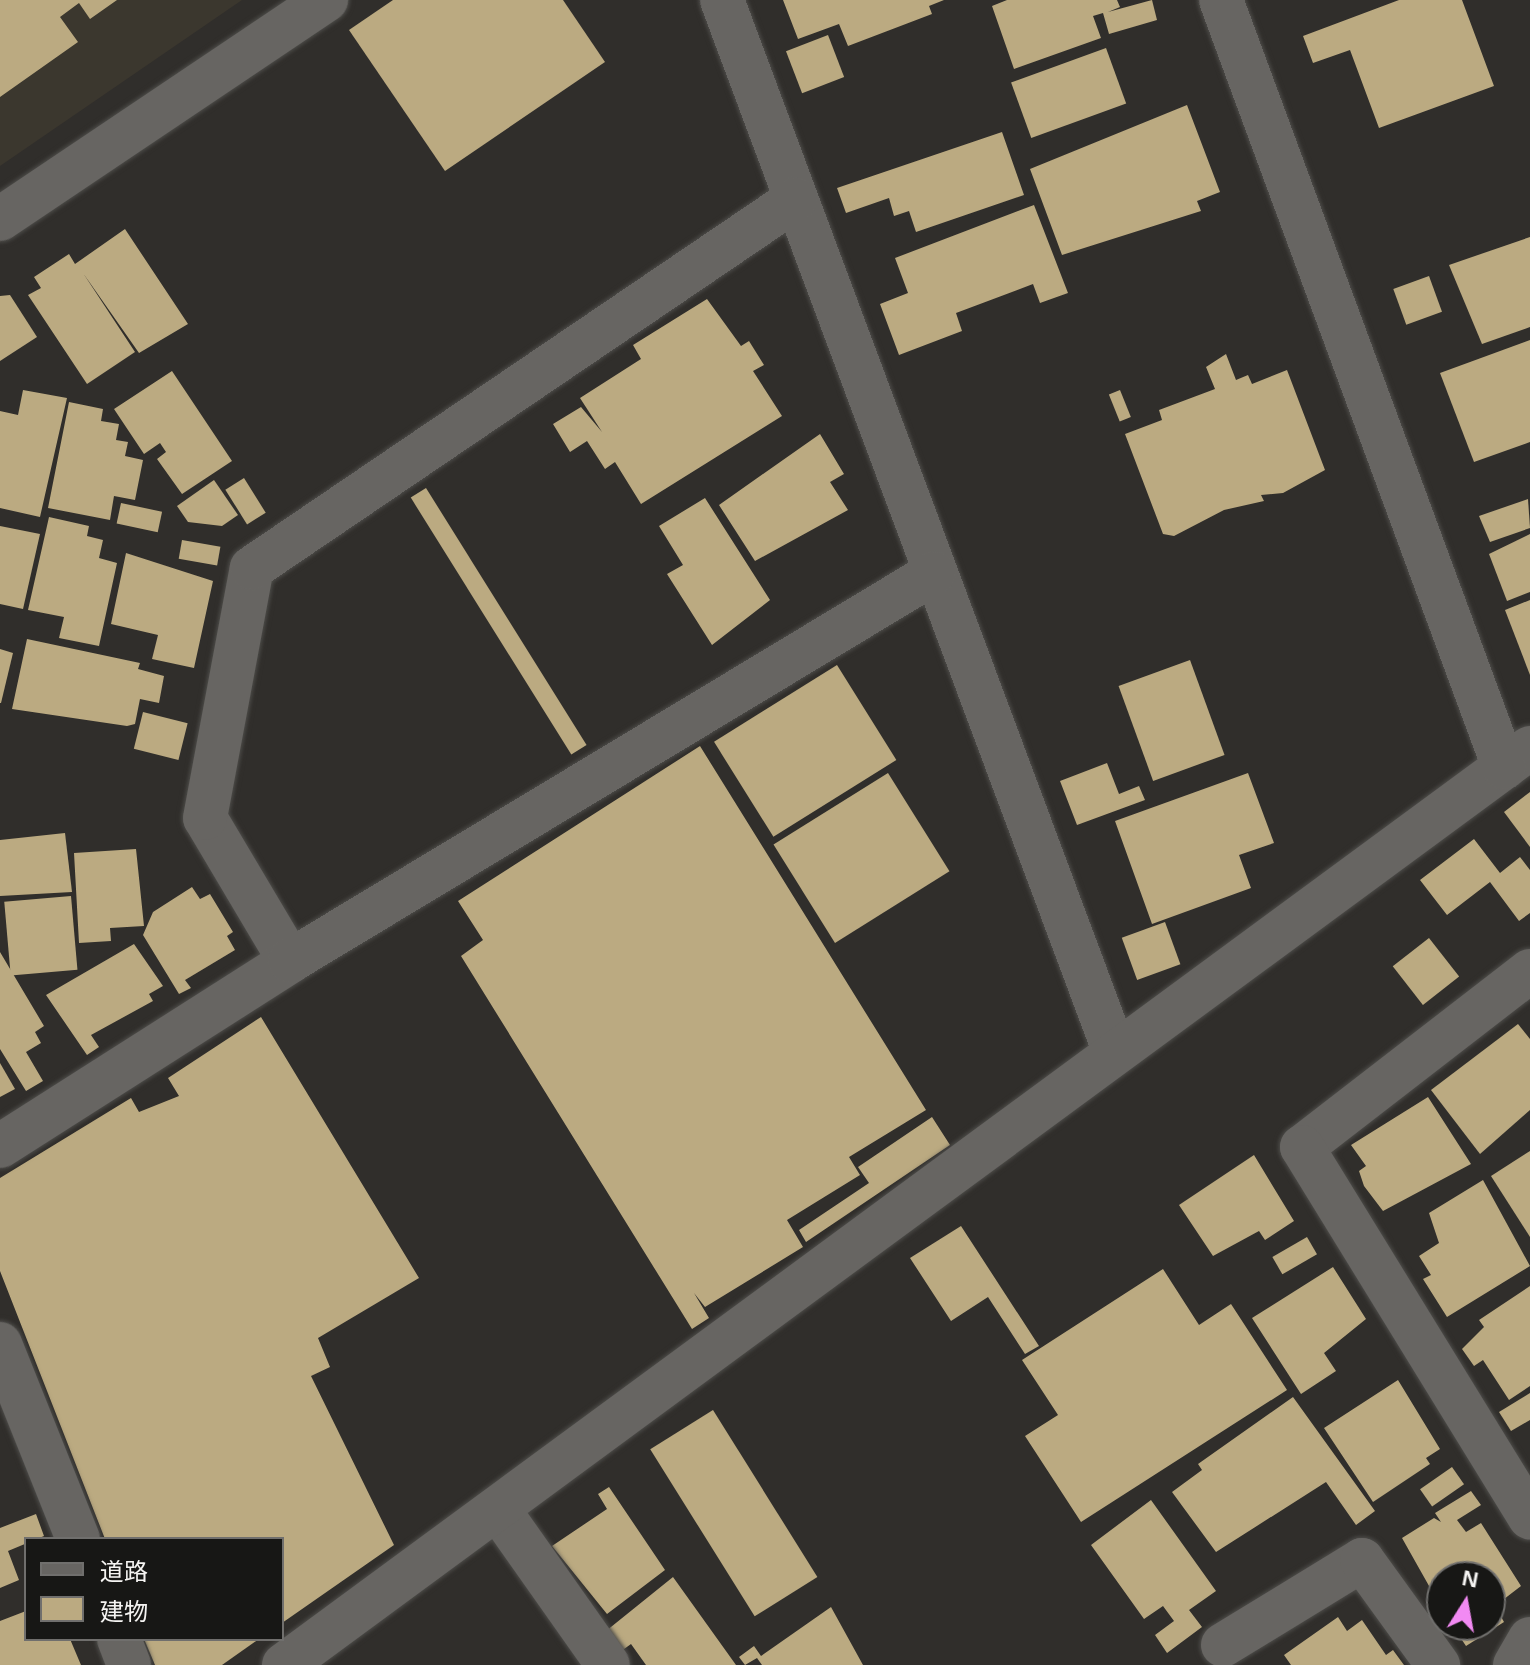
<!DOCTYPE html>
<meta charset="utf-8">
<style>
body{margin:0}
#map{position:relative;width:1530px;height:1665px;overflow:hidden;background:#302e2b;font-family:Helvetica,"Noto Sans JP",sans-serif}
div>[style]{position:absolute}
.built>*{inset:0;background:#3b372e}
.building>*{inset:0;background:#bbaa81;transform-origin:0 0}
.roads{filter:drop-shadow(0 0 2px #4d4c49) drop-shadow(0 0 2px #4d4c49)}
.minor>*{height:44px;margin:-22px;padding:0 22px;transform-origin:22px;border-radius:22px;background:#676562}
.tertiary>*{height:44px;margin:-22px;padding:0 22px;transform-origin:22px;border-radius:22px;background:#676562}
span{translate:-50% -50%;white-space:nowrap;text-align:center;line-height:1.15;-webkit-text-stroke:8px #171715;paint-order:stroke}
.legend{position:absolute;left:24px;top:1537px;width:260px;height:104px;box-sizing:border-box;background:#171715;border:2px solid #706f6d;margin:0;padding:10px 14px;list-style:none;font-size:24px;color:#f5f4f2}
.legend li{display:flex;align-items:center;gap:16px;height:40px}
.legend b{width:40px;border:2px solid #706f6d}
.north{position:absolute;left:1426px;top:1561px;width:80px;height:80px;box-sizing:border-box;background:#171715;border:2px solid #706f6d;border-radius:50%;rotate:11deg;font-size:22px;font-weight:700;line-height:32px;text-align:center;color:#f5f4f2}
.north::after{content:'';display:block;margin:auto;width:28px;height:36px;background:#f28af3;clip-path:polygon(50% 0,100% 100%,50% 72%,0 100%)}
</style>
<div id="map">
<div class="built">
<i style="clip-path:polygon(0 0,242px 0,0 166px)"></i>
</div>
<div class="building">
<i style="clip-path:polygon(0 0,117px 0,90px 19px,79px 3px,60px 17px,78px 42px,0 97px)"></i>
<i style="clip-path:polygon(393px 0,563px 0,605px 62px,445px 171px,349px 30px)"></i>
<i style="clip-path:polygon(783px 0,944px 0,929px 6px,932px 14px,848px 46px,839px 24px,798px 39px)"></i>
<i style="clip-path:polygon(1007px 0,1117px 0,1120px 7px,1108px 12px,1152px 0,1157px 20px,1109px 34px,1103px 13px,1093px 16px,1101px 38px,1014px 69px,992px 6px)"></i>
<i style="clip-path:polygon(1399px 0,1462px 0,1494px 86px,1379px 128px,1350px 50px,1313px 63px,1303px 36px)"></i>
<i style="left:828px;top:35px;width:45px;height:45px;rotate:69deg"></i>
<i style="left:1106px;top:48px;width:59px;height:101px;rotate:70deg"></i>
<i style="clip-path:polygon(1187px 105px,1220px 192px,1197px 201px,1201px 211px,1062px 255px,1030px 169px)"></i>
<i style="clip-path:polygon(1002px 132px,1024px 195px,916px 232px,909px 211px,894px 216px,889px 198px,846px 213px,837px 188px)"></i>
<i style="clip-path:polygon(1034px 205px,1068px 293px,1040px 303px,1033px 284px,956px 313px,962px 331px,899px 355px,880px 304px,908px 293px,895px 258px)"></i>
<i style="clip-path:polygon(125px 229px,188px 324px,139px 353px,83px 273px,135px 352px,87px 384px,28px 295px,41px 288px,34px 277px,69px 254px,75px 264px)"></i>
<i style="clip-path:polygon(1530px 237px,1530px 327px,1482px 344px,1449px 265px)"></i>
<i style="left:1429px;top:276px;width:38px;height:38px;rotate:70deg"></i>
<i style="clip-path:polygon(10px 295px,37px 337px,0 361px,0 296px)"></i>
<i style="clip-path:polygon(707px 299px,741px 346px,749px 341px,764px 365px,753px 371px,782px 416px,641px 504px,615px 462px,605px 469px,587px 441px,570px 452px,553px 424px,581px 407px,602px 432px,580px 398px,641px 359px,633px 345px)"></i>
<i style="clip-path:polygon(1530px 340px,1530px 442px,1474px 462px,1440px 373px)"></i>
<i style="clip-path:polygon(1226px 354px,1236px 380px,1248px 375px,1252px 384px,1287px 370px,1325px 470px,1283px 493px,1261px 495px,1264px 501px,1224px 510px,1174px 536px,1163px 534px,1125px 434px,1162px 420px,1159px 410px,1215px 389px,1206px 367px)"></i>
<i style="clip-path:polygon(172px 371px,232px 461px,182px 494px,157px 459px,166px 452px,160px 443px,144px 454px,114px 409px)"></i>
<i style="clip-path:polygon(23px 390px,67px 398px,40px 517px,0 508px,0 411px,18px 415px)"></i>
<i style="left:1120px;top:390px;width:29px;height:12px;rotate:68deg"></i>
<i style="clip-path:polygon(69px 402px,103px 409px,101px 421px,119px 424px,116px 440px,128px 442px,125px 456px,143px 460px,135px 500px,114px 496px,110px 520px,48px 508px)"></i>
<i style="clip-path:polygon(820px 434px,844px 474px,830px 482px,848px 510px,755px 561px,719px 505px)"></i>
<i style="left:244px;top:478px;width:41px;height:22px;rotate:58deg"></i>
<i style="clip-path:polygon(214px 480px,238px 515px,222px 526px,188px 522px,177px 506px)"></i>
<i style="left:426px;top:488px;width:303px;height:18px;rotate:58deg"></i>
<i style="clip-path:polygon(705px 498px,770px 600px,712px 645px,667px 574px,683px 565px,659px 526px)"></i>
<i style="clip-path:polygon(1528px 499px,1530px 528px,1490px 542px,1479px 516px)"></i>
<i style="left:121px;top:503px;width:42px;height:21px;rotate:12deg"></i>
<i style="clip-path:polygon(49px 517px,89px 526px,87px 536px,103px 540px,99px 558px,117px 563px,99px 646px,59px 638px,64px 617px,28px 610px)"></i>
<i style="clip-path:polygon(0 526px,40px 534px,23px 609px,0 604px)"></i>
<i style="clip-path:polygon(1530px 534px,1530px 592px,1507px 601px,1489px 554px)"></i>
<i style="left:182px;top:540px;width:39px;height:19px;rotate:10deg"></i>
<i style="clip-path:polygon(126px 553px,213px 581px,194px 668px,152px 659px,158px 635px,111px 624px)"></i>
<i style="clip-path:polygon(1530px 600px,1530px 675px,1505px 610px)"></i>
<i style="clip-path:polygon(27px 639px,140px 663px,138px 669px,164px 676px,159px 703px,140px 699px,135px 724px,127px 726px,12px 709px)"></i>
<i style="clip-path:polygon(0 649px,13px 653px,1px 703px,0 703px)"></i>
<i style="left:1190px;top:660px;width:101px;height:76px;rotate:70deg"></i>
<i style="left:837px;top:665px;width:112px;height:145px;rotate:58deg"></i>
<i style="left:143px;top:712px;width:46px;height:38px;rotate:14deg"></i>
<i style="clip-path:polygon(700px 746px,926px 1110px,849px 1157px,860px 1175px,787px 1220px,803px 1247px,705px 1307px,694px 1293px,709px 1318px,692px 1329px,461px 956px,483px 940px,458px 901px)"></i>
<i style="clip-path:polygon(1107px 763px,1119px 794px,1139px 786px,1145px 800px,1077px 825px,1060px 781px)"></i>
<i style="left:888px;top:773px;width:116px;height:135px;rotate:58deg"></i>
<i style="clip-path:polygon(1248px 773px,1274px 843px,1239px 855px,1251px 888px,1152px 924px,1115px 821px)"></i>
<i style="clip-path:polygon(1530px 792px,1530px 847px,1504px 812px)"></i>
<i style="clip-path:polygon(65px 833px,72px 892px,0 896px,0 840px)"></i>
<i style="clip-path:polygon(1474px 839px,1500px 873px,1520px 857px,1530px 870px,1530px 913px,1519px 921px,1490px 882px,1447px 915px,1420px 880px)"></i>
<i style="clip-path:polygon(136px 849px,144px 926px,110px 928px,111px 941px,79px 943px,74px 853px)"></i>
<i style="clip-path:polygon(192px 887px,200px 899px,210px 894px,233px 932px,227px 936px,235px 950px,185px 980px,191px 988px,179px 994px,143px 935px,153px 912px)"></i>
<i style="left:71px;top:896px;width:74px;height:67px;rotate:85deg"></i>
<i style="left:1165px;top:922px;width:45px;height:46px;rotate:70deg"></i>
<i style="left:1429px;top:938px;width:49px;height:46px;rotate:52deg"></i>
<i style="clip-path:polygon(134px 944px,163px 986px,149px 994px,153px 1001px,91px 1035px,99px 1047px,87px 1055px,46px 995px)"></i>
<i style="clip-path:polygon(0 952px,44px 1026px,35px 1032px,41px 1043px,26px 1052px,43px 1081px,26px 1091px,0 1049px)"></i>
<i style="clip-path:polygon(261px 1017px,419px 1278px,318px 1338px,330px 1367px,311px 1376px,394px 1545px,282px 1623px,282px 1539px,105px 1539px,0 1271px,0 1178px,131px 1098px,139px 1112px,179px 1096px,168px 1078px)"></i>
<i style="clip-path:polygon(1518px 1024px,1530px 1039px,1530px 1110px,1480px 1154px,1431px 1090px)"></i>
<i style="clip-path:polygon(0 1063px,15px 1089px,0 1097px)"></i>
<i style="clip-path:polygon(1428px 1097px,1471px 1164px,1383px 1211px,1364px 1186px,1359px 1171px,1366px 1166px,1351px 1145px)"></i>
<i style="clip-path:polygon(932px 1117px,950px 1145px,806px 1242px,799px 1230px,869px 1183px,858px 1167px)"></i>
<i style="clip-path:polygon(1530px 1151px,1530px 1237px,1491px 1176px)"></i>
<i style="clip-path:polygon(1254px 1155px,1294px 1221px,1265px 1240px,1259px 1231px,1213px 1256px,1179px 1205px)"></i>
<i style="clip-path:polygon(1483px 1180px,1530px 1266px,1447px 1317px,1423px 1279px,1431px 1275px,1419px 1256px,1439px 1243px,1429px 1213px)"></i>
<i style="clip-path:polygon(961px 1226px,1039px 1346px,1025px 1354px,988px 1297px,951px 1321px,910px 1258px)"></i>
<i style="left:1307px;top:1237px;width:20px;height:40px;rotate:60deg"></i>
<i style="clip-path:polygon(1333px 1267px,1366px 1319px,1324px 1353px,1336px 1371px,1301px 1394px,1252px 1318px)"></i>
<i style="clip-path:polygon(1163px 1269px,1199px 1325px,1231px 1304px,1287px 1390px,1081px 1522px,1025px 1436px,1058px 1415px,1022px 1360px)"></i>
<i style="clip-path:polygon(1530px 1286px,1530px 1386px,1509px 1400px,1483px 1360px,1474px 1366px,1462px 1349px,1484px 1327px,1479px 1320px)"></i>
<i style="clip-path:polygon(1398px 1380px,1440px 1449px,1426px 1458px,1430px 1464px,1373px 1502px,1324px 1428px)"></i>
<i style="clip-path:polygon(1530px 1393px,1530px 1420px,1511px 1431px,1499px 1412px)"></i>
<i style="clip-path:polygon(1293px 1397px,1375px 1511px,1356px 1525px,1326px 1482px,1216px 1552px,1172px 1492px,1202px 1470px,1198px 1464px)"></i>
<i style="left:713px;top:1410px;width:197px;height:74px;rotate:58deg"></i>
<i style="left:1452px;top:1467px;width:21px;height:39px;rotate:55deg"></i>
<i style="clip-path:polygon(609px 1487px,665px 1570px,607px 1614px,552px 1546px,607px 1509px,598px 1494px)"></i>
<i style="clip-path:polygon(1471px 1491px,1481px 1505px,1457px 1520px,1466px 1532px,1481px 1523px,1521px 1586px,1495px 1606px,1504px 1622px,1466px 1646px,1452px 1625px,1490px 1625px,1490px 1577px,1442px 1577px,1442px 1609px,1402px 1538px,1434px 1518px,1441px 1522px,1435px 1513px)"></i>
<i style="clip-path:polygon(1151px 1500px,1216px 1591px,1189px 1610px,1202px 1627px,1167px 1653px,1155px 1635px,1174px 1621px,1163px 1606px,1144px 1619px,1091px 1545px)"></i>
<i style="clip-path:polygon(36px 1514px,44px 1536px,8px 1551px,19px 1580px,0 1588px,0 1528px)"></i>
<i style="clip-path:polygon(673px 1577px,736px 1665px,646px 1665px,631px 1644px,620px 1652px,606px 1631px)"></i>
<i style="clip-path:polygon(831px 1607px,863px 1665px,762px 1665px,757px 1658px,745px 1665px,739px 1657px,754px 1646px,761px 1656px)"></i>
<i style="clip-path:polygon(26px 1611px,26px 1639px,70px 1639px,81px 1665px,0 1665px,0 1621px)"></i>
<i style="clip-path:polygon(1338px 1617px,1347px 1631px,1362px 1620px,1386px 1655px,1393px 1650px,1404px 1665px,1291px 1665px,1284px 1655px)"></i>
<i style="clip-path:polygon(144px 1639px,259px 1639px,222px 1665px,155px 1665px)"></i>
</div>
<div class="roads">
<div class="minor">
<i style="left:722px;top:0;width:1121px;rotate:69.53deg"></i>
<i style="left:0;top:219px;width:393px;rotate:-33.9deg"></i>
<i style="left:290px;top:961px;width:166px;rotate:-120.7deg"></i>
<i style="left:205px;top:818px;width:254px;rotate:-79.4deg"></i>
<i style="left:252px;top:568px;width:657px;rotate:-34.15deg"></i>
<i style="left:1530px;top:971px;width:288px;rotate:142.3deg"></i>
<i style="left:1302px;top:1147px;width:435px;rotate:58.4deg"></i>
<i style="left:0;top:1146px;width:344px;rotate:-32.5deg"></i>
<i style="left:290px;top:961px;width:752px;rotate:-31.07deg"></i>
<i style="left:0;top:1344px;width:210px;rotate:68.2deg"></i>
<i style="left:500px;top:1512px;width:187px;rotate:54.8deg"></i>
<i style="left:119px;top:1639px;width:28px;rotate:69deg"></i>
<i style="left:1223px;top:1645px;width:163px;rotate:-31.4deg"></i>
<i style="left:1362px;top:1560px;width:130px;rotate:54.1deg"></i>
<i style="left:284px;top:1665px;width:1547px;rotate:-36.35deg"></i>
<i style="left:1515px;top:1665px;width:30px;rotate:-60deg"></i>
</div>
<div class="tertiary">
<i style="left:1221px;top:0;width:818px;rotate:69.75deg"></i>
</div>
</div>
<ul class="legend">
<li><b style="height:10px;background:#676562"></b>道路</li>
<li><b style="height:22px;background:#bbaa81"></b>建物</li>
</ul>
<div class="north">N</div>
</div>
